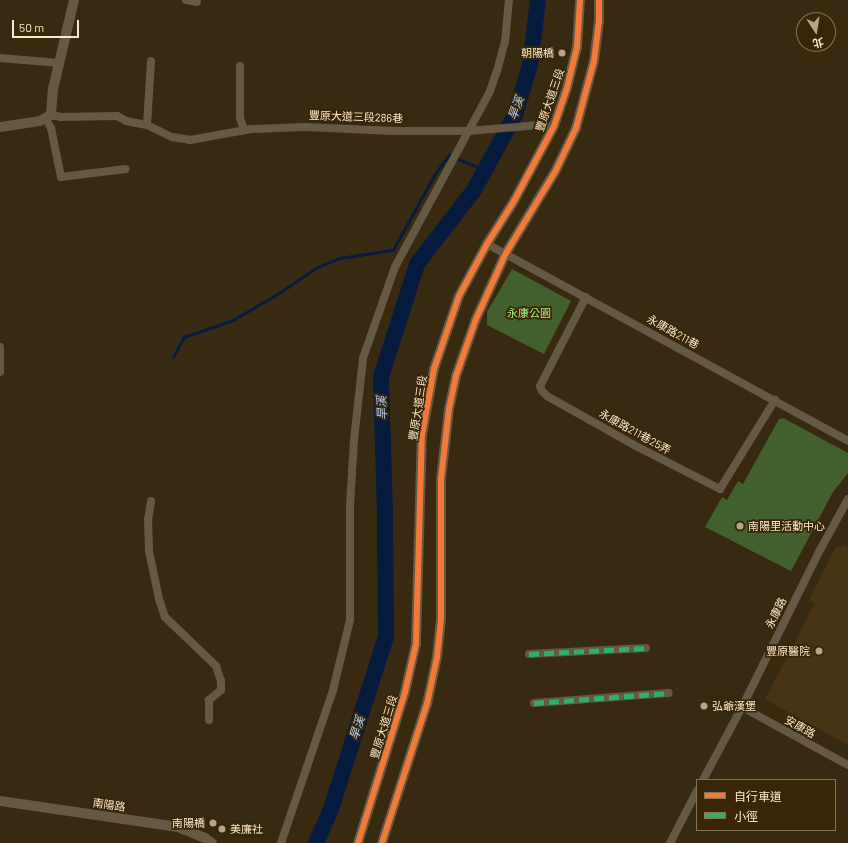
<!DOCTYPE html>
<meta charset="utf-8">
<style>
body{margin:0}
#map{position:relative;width:848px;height:843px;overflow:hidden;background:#382a10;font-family:Barlow,"Noto Sans TC",sans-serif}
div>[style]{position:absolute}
.built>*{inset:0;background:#483412}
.green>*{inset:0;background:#41602c}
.stream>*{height:2.5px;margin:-1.25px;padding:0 1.25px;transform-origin:1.25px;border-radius:1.25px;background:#051c3e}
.river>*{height:16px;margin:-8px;padding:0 8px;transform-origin:8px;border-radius:8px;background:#051c3e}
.minor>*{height:8px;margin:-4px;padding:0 4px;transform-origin:4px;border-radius:4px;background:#665944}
.tertiary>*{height:10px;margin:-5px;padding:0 5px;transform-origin:5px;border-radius:5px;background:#665944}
.quiet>*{height:5px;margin-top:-2.5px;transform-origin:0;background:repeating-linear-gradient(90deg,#2db169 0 10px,transparent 0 15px)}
.cycleway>*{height:6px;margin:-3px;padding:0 3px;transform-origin:3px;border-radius:3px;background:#f17a3a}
.dots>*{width:11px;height:11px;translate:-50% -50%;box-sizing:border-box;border:2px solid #392607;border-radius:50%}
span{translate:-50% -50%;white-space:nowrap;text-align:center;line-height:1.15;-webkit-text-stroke:3.5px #392607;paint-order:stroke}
.poi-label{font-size:11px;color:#fbe7cb}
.right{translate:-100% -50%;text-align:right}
.left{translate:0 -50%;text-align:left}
.street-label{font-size:11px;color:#fbe7cb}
.park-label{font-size:11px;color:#a2ef7f}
.water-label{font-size:12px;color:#b2d0f9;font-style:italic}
.legend{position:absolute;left:696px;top:779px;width:140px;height:52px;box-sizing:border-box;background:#392607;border:1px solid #877355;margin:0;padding:5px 7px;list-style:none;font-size:12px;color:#fbe7cb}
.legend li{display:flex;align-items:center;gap:8px;height:20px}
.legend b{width:20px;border:1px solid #877355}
.north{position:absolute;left:796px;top:12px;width:40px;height:40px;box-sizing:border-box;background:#392607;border:1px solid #877355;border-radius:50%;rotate:168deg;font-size:11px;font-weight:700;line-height:16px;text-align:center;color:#fbe7cb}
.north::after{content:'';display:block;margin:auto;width:14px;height:18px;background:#b7a58a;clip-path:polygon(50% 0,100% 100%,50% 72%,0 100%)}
.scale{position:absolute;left:12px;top:20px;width:67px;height:18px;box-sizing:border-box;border:2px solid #fbe7cb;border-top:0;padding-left:5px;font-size:12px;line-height:14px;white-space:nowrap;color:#fbe7cb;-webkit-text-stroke:3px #392607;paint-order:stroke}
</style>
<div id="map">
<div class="built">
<i style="clip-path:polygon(844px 545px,848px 548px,848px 745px,765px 699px,815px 603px,809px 600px,835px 548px)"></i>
</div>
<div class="green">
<i style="clip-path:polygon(512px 269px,571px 301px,544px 354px,487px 325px,487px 312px)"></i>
<i style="clip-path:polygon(783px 418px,848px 453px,848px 473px,833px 492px,791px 571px,705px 527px,722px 497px,727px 500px,738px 481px,743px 484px,779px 419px)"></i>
</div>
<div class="stream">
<i style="left:173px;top:357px;width:23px;rotate:-61deg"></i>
<i style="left:184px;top:337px;width:52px;rotate:-19.1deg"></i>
<i style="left:233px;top:320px;width:50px;rotate:-30.2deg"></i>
<i style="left:276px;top:295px;width:48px;rotate:-34deg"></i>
<i style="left:316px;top:268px;width:26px;rotate:-23deg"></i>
<i style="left:340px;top:258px;width:54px;rotate:-8.6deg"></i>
<i style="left:393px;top:250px;width:87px;rotate:-61.1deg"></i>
<i style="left:435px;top:174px;width:24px;rotate:-54deg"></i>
<i style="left:449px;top:155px;width:39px;rotate:23deg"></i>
</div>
<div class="river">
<i style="left:316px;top:843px;width:34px;rotate:-66deg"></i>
<i style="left:330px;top:812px;width:185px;rotate:-72.3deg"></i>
<i style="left:386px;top:636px;width:123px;rotate:-90.5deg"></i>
<i style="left:385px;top:513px;width:136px;rotate:-91.7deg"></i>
<i style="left:381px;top:377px;width:119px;rotate:-72.3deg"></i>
<i style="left:417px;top:264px;width:93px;rotate:-52.4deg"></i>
<i style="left:474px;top:190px;width:85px;rotate:-61.3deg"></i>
<i style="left:515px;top:115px;width:52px;rotate:-73.3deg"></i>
<i style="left:530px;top:65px;width:65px;rotate:-83deg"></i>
</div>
<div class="minor">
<i style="left:186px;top:0;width:11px;rotate:10deg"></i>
<i style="left:0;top:58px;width:59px;rotate:4.8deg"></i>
<i style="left:240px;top:66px;width:52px;rotate:90deg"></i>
<i style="left:240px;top:118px;width:13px;rotate:72deg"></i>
<i style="left:51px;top:115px;width:10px;rotate:11deg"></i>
<i style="left:61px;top:117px;width:56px;rotate:-1deg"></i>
<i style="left:117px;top:116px;width:10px;rotate:29deg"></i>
<i style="left:126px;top:121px;width:21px;rotate:11deg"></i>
<i style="left:147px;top:125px;width:28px;rotate:26deg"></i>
<i style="left:172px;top:137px;width:18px;rotate:9deg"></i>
<i style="left:190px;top:140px;width:62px;rotate:-10.2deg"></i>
<i style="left:251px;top:129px;width:54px;rotate:-2.1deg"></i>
<i style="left:305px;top:127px;width:89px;rotate:2.6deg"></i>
<i style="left:394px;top:131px;width:74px"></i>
<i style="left:468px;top:131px;width:71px;rotate:-4.8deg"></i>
<i style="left:539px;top:125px;width:15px;rotate:4deg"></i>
<i style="left:45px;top:118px;width:12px;rotate:59deg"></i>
<i style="left:51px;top:128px;width:50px;rotate:78.5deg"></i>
<i style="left:61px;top:177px;width:65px;rotate:-7deg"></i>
<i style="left:147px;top:125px;width:64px;rotate:-86.4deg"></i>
<i style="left:487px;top:244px;width:411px;rotate:28.6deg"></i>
<i style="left:586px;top:297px;width:100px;rotate:117.3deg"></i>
<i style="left:540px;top:386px;width:5px;rotate:68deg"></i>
<i style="left:542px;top:391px;width:7px;rotate:45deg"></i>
<i style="left:547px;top:396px;width:100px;rotate:29.4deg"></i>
<i style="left:634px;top:445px;width:97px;rotate:27.1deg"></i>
<i style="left:720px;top:489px;width:105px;rotate:-58.3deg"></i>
<i style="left:0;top:347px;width:25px;rotate:90deg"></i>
<i style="left:151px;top:501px;width:18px;rotate:99deg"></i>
<i style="left:148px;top:519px;width:32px;rotate:88deg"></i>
<i style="left:149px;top:551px;width:49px;rotate:78.2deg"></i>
<i style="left:159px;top:599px;width:19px;rotate:72deg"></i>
<i style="left:165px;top:617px;width:71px;rotate:43.9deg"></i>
<i style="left:216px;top:666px;width:16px;rotate:72deg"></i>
<i style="left:221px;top:681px;width:9px;rotate:90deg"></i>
<i style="left:221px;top:690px;width:16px;rotate:140deg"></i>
<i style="left:209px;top:700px;width:20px;rotate:90deg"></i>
<i style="left:529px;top:654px;width:117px;rotate:-2.9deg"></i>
<i style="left:534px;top:703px;width:135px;rotate:-4.2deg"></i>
<i style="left:742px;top:707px;width:121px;rotate:28.7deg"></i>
<i style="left:703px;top:780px;width:83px;rotate:-61.9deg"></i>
<i style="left:742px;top:707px;width:175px;rotate:-63.6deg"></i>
<i style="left:820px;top:550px;width:58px;rotate:-61.2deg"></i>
<i style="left:281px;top:843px;width:162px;rotate:-71.2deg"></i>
<i style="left:333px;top:690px;width:72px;rotate:-76.3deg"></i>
<i style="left:350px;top:620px;width:115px;rotate:-90deg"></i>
<i style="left:350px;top:505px;width:65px;rotate:-86.5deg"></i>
<i style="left:354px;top:440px;width:82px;rotate:-83.7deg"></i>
<i style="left:363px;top:358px;width:96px;rotate:-70.6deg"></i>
<i style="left:395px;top:267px;width:200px;rotate:-61.6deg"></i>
<i style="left:490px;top:91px;width:21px;rotate:-71deg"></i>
<i style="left:497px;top:71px;width:30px;rotate:-75deg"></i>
<i style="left:505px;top:42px;width:42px;rotate:-84.6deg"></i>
<i style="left:670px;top:843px;width:59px;rotate:-62.6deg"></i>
</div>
<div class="tertiary">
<i style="left:0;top:127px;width:40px;rotate:-8.5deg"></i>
<i style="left:40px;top:121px;width:13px;rotate:-29deg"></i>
<i style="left:51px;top:115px;width:26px;rotate:-86deg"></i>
<i style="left:53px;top:89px;width:91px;rotate:-76.7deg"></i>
<i style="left:0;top:801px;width:180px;rotate:8.3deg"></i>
<i style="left:178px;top:827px;width:29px;rotate:22deg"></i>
<i style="left:205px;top:838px;width:9px;rotate:36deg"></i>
<i style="left:358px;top:843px;width:158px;rotate:-72.7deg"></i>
<i style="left:405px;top:692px;width:49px;rotate:-77.1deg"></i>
<i style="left:416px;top:644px;width:209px;rotate:-88.4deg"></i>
<i style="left:422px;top:435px;width:67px;rotate:-79.7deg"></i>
<i style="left:434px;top:369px;width:77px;rotate:-71.1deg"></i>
<i style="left:459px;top:296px;width:59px;rotate:-61.7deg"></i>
<i style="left:487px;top:244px;width:51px;rotate:-57.9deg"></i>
<i style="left:514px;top:201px;width:85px;rotate:-61.9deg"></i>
<i style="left:554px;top:126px;width:40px;rotate:-71.1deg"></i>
<i style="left:567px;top:88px;width:42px;rotate:-76.3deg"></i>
<i style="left:577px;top:47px;width:47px;rotate:-86.3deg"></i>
<i style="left:382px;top:843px;width:146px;rotate:-72.1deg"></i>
<i style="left:427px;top:704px;width:48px;rotate:-78deg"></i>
<i style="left:437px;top:657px;width:39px;rotate:-84deg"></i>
<i style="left:441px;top:618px;width:139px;rotate:-90deg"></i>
<i style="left:441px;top:479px;width:70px;rotate:-83.5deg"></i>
<i style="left:449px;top:409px;width:34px;rotate:-78deg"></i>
<i style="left:456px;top:376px;width:60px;rotate:-70.7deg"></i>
<i style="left:476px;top:319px;width:72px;rotate:-65.6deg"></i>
<i style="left:506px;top:253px;width:97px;rotate:-58.9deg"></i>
<i style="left:556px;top:170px;width:47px;rotate:-64.5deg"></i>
<i style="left:576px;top:128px;width:69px;rotate:-75deg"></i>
<i style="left:594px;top:61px;width:40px;rotate:-82.9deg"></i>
<i style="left:599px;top:21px;width:21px;rotate:-90deg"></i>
</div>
<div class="quiet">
<i style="left:529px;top:654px;width:117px;rotate:-2.9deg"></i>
<i style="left:534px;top:703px;width:135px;rotate:-4.2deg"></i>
</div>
<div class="cycleway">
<i style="left:358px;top:843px;width:158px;rotate:-72.7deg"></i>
<i style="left:405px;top:692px;width:49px;rotate:-77.1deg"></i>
<i style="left:416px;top:644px;width:209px;rotate:-88.4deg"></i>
<i style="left:422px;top:435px;width:67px;rotate:-79.7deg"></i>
<i style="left:434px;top:369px;width:77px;rotate:-71.1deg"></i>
<i style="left:459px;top:296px;width:59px;rotate:-61.7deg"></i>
<i style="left:487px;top:244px;width:51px;rotate:-57.9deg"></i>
<i style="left:514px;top:201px;width:85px;rotate:-61.9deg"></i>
<i style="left:554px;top:126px;width:40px;rotate:-71.1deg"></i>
<i style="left:567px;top:88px;width:42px;rotate:-76.3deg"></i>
<i style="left:577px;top:47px;width:47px;rotate:-86.3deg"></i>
<i style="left:382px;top:843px;width:146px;rotate:-72.1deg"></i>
<i style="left:427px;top:704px;width:48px;rotate:-78deg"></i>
<i style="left:437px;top:657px;width:39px;rotate:-84deg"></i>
<i style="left:441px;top:618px;width:139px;rotate:-90deg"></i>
<i style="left:441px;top:479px;width:70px;rotate:-83.5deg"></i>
<i style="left:449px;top:409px;width:34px;rotate:-78deg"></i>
<i style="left:456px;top:376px;width:60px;rotate:-70.7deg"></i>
<i style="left:476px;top:319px;width:72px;rotate:-65.6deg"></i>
<i style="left:506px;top:253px;width:97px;rotate:-58.9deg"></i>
<i style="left:556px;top:170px;width:47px;rotate:-64.5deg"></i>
<i style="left:576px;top:128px;width:69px;rotate:-75deg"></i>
<i style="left:594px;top:61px;width:40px;rotate:-82.9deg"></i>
<i style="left:599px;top:21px;width:21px;rotate:-90deg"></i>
</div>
<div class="dots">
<i style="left:562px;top:53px;background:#b7a58a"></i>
<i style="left:740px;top:526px;background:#b7a58a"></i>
<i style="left:819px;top:651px;background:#b7a58a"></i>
<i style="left:704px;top:706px;background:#b7a58a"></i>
<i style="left:213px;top:823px;background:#b7a58a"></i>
<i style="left:222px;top:829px;background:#b7a58a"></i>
</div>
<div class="poi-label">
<span class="right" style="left:554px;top:53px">朝陽橋</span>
<span class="left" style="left:748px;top:526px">南陽里活動中心</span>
<span class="right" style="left:810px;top:651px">豐原醫院</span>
<span class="left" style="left:712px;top:706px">弘爺漢堡</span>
<span class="right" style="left:205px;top:823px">南陽橋</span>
<span class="left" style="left:230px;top:829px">美廉社</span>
</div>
<div class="street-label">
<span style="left:550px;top:100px;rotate:-71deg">豐原大道三段</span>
<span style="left:356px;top:117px;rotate:2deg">豐原大道三段286巷</span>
<span style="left:673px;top:332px;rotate:29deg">永康路211巷</span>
<span style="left:418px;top:408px;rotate:-81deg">豐原大道三段</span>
<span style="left:635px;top:432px;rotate:29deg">永康路211巷25弄</span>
<span style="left:776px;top:613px;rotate:-64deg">永康路</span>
<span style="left:384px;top:727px;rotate:-73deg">豐原大道三段</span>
<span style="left:800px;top:727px;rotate:29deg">安康路</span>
<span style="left:109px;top:805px;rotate:8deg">南陽路</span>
</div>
<div class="park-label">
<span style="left:529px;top:313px">永康公園</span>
</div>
<div class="water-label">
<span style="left:516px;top:108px;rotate:-69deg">旱溪</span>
<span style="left:382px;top:408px;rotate:-92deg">旱溪</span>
<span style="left:357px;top:728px;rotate:-72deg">旱溪</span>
</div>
<ul class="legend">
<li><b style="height:5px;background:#f17a3a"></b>自行車道</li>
<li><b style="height:5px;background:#2db169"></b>小徑</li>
</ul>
<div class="north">北</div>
<div class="scale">50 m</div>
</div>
